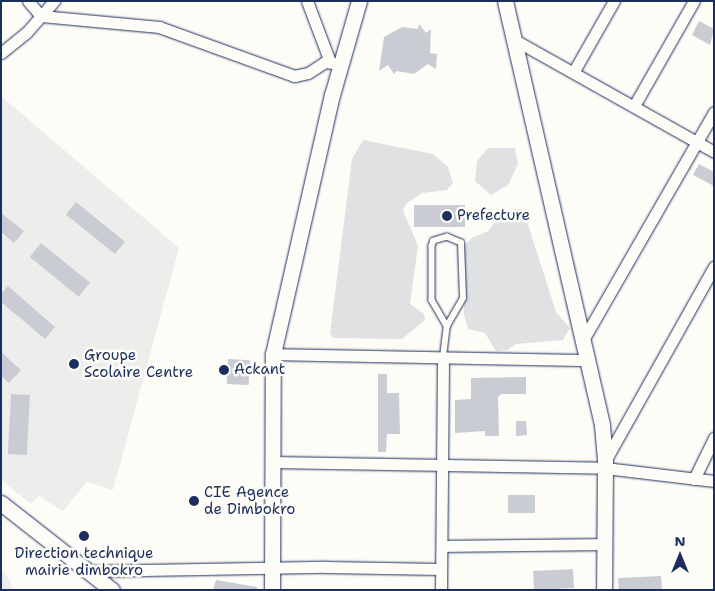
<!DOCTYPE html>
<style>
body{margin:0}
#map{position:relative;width:715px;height:591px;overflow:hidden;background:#fdfcf7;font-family:"Shantell Sans",sans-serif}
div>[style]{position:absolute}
.built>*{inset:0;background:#edeeec}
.green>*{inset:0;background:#e0e1e3}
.building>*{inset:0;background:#c9ccd3;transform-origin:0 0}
.roads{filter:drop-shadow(0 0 1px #1b2f5e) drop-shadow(0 0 1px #1b2f5e)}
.lane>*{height:5.5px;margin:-2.75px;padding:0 2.75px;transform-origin:2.75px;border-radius:2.75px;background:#fdfcf7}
.street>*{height:11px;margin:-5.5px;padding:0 5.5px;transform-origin:5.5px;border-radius:5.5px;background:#fdfcf7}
.secondary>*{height:15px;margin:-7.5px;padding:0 7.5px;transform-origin:7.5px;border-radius:7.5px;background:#fdfcf7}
.dots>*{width:14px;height:14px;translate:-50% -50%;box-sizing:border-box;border:2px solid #fdfcf7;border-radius:50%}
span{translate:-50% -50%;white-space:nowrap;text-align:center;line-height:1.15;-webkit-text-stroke:5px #fdfcf7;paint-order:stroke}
.poi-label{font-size:15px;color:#1b2f5e}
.left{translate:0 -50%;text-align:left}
.frame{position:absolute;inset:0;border:2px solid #1b2f5e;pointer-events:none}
.north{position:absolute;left:655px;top:531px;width:50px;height:50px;-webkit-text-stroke:4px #fdfcf7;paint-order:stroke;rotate:0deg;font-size:14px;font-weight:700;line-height:20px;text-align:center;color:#1b2f5e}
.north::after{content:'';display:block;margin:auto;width:18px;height:22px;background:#1b2f5e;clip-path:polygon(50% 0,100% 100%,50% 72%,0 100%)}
</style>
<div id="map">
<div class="built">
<i style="clip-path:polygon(1px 96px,179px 248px,113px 490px,87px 482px,63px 511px,39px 496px,31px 504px,1px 480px)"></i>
<i style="clip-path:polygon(1px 569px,7px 576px,14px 590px,1px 590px)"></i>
</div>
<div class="green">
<i style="clip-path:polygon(363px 140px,433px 154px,448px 167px,453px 183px,447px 190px,422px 193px,406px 204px,403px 210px,418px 246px,410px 304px,424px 314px,425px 320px,402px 339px,333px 338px,330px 333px,352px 159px)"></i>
<i style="clip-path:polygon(488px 148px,515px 148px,518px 164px,508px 185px,491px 195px,475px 181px,477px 161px)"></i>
<i style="clip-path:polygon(514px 209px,523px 209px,556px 312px,570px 328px,563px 340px,516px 344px,507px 350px,496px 351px,485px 333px,468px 329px,464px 315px,464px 246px,472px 238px,488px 231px,500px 215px)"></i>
</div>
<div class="building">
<i style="clip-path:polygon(699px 21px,714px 29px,710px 45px,692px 35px)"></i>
<i style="clip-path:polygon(419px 24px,426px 33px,431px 29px,430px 53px,437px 54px,436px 69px,428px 64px,414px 74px,397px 71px,394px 74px,388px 65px,379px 71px,384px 37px,402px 27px,418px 29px)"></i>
<i style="clip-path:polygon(699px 164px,714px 172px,714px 186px,693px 175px)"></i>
<i style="left:76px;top:202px;width:63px;height:16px;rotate:39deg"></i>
<i style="left:414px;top:205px;width:51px;height:22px"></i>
<i style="clip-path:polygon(1px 213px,24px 231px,14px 243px,1px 232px)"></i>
<i style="left:41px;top:243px;width:63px;height:18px;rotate:39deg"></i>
<i style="clip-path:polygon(8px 286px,55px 327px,45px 339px,1px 302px,1px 294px)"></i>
<i style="clip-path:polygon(1px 352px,21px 370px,9px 383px,1px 376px)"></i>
<i style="left:228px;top:359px;width:22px;height:25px;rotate:3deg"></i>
<i style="clip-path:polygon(378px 374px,387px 374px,387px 393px,399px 393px,400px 434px,387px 434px,386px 452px,378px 452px)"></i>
<i style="clip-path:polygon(526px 377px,526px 394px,501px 394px,498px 397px,499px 436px,485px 436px,485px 431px,455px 433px,455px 400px,471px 399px,471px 378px)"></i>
<i style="left:11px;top:394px;width:19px;height:60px;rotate:3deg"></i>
<i style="clip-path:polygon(516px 421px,526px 421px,527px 435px,516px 436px)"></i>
<i style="left:508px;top:495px;width:27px;height:18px"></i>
<i style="left:573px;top:569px;width:19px;height:40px;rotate:87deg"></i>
<i style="clip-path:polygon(661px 576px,662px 590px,619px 590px,618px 578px)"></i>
<i style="clip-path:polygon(216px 580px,257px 587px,257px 590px,213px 590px)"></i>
</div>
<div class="roads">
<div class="lane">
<i style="left:443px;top:357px;width:31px;rotate:-83deg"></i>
<i style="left:447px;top:326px;width:32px;rotate:-60deg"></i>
<i style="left:463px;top:298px;width:55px;rotate:-92.1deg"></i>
<i style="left:461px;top:243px;width:15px;rotate:-157deg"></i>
<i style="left:447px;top:237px;width:14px;rotate:163deg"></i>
<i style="left:434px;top:241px;width:5px;rotate:112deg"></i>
<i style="left:432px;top:246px;width:54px;rotate:90deg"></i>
<i style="left:432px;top:300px;width:30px;rotate:60deg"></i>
</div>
<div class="street">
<i style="left:28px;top:1px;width:20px;rotate:49deg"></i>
<i style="left:41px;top:16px;width:119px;rotate:5.3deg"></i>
<i style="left:159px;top:27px;width:144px;rotate:19.9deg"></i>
<i style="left:294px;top:76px;width:14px;rotate:-12deg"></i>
<i style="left:308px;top:73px;width:20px;rotate:-33deg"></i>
<i style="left:325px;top:62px;width:15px;rotate:8deg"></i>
<i style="left:307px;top:1px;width:65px;rotate:69.3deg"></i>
<i style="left:513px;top:39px;width:231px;rotate:29.3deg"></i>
<i style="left:1px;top:53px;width:32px;rotate:-39deg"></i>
<i style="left:26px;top:33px;width:43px;rotate:-48.8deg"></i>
<i style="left:574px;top:71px;width:81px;rotate:-60.3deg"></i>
<i style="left:634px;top:106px;width:121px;rotate:-60.3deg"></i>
<i style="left:583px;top:340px;width:263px;rotate:-60.1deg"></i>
<i style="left:273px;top:354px;width:314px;rotate:1.1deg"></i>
<i style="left:605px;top:461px;width:223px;rotate:-60.7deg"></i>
<i style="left:272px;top:462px;width:333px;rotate:1deg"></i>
<i style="left:605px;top:468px;width:110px;rotate:6.8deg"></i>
<i style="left:694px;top:479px;width:46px;rotate:-64deg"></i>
<i style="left:443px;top:546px;width:162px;rotate:-0.7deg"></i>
<i style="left:89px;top:571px;width:237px;rotate:-1deg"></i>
<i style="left:326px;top:567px;width:115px;rotate:1deg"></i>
<i style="left:441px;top:590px;width:232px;rotate:-89.5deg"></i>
</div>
<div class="secondary">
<i style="left:505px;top:1px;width:435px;rotate:77.1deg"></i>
<i style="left:602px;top:425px;width:36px;rotate:85deg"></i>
<i style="left:605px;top:461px;width:129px;rotate:90.4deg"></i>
<i style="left:1px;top:503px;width:141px;rotate:38.1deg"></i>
<i style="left:272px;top:590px;width:236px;rotate:-89.8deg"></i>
<i style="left:273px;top:354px;width:266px;rotate:-77.2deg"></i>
<i style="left:332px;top:95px;width:98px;rotate:-74deg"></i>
</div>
</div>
<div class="dots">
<i style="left:447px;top:216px;background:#1b2f5e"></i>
<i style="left:74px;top:364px;background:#1b2f5e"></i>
<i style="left:224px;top:370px;background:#1b2f5e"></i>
<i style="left:194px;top:501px;background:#1b2f5e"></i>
<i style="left:84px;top:536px;background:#1b2f5e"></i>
</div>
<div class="poi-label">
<span class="left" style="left:457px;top:216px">Prefecture</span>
<span class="left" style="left:84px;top:364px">Groupe<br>Scolaire Centre</span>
<span class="left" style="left:234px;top:370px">Ackant</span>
<span class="left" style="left:204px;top:501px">CIE Agence<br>de Dimbokro</span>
<span style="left:84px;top:562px">Direction technique<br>mairie dimbokro</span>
</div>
<div class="frame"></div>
<div class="north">N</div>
</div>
